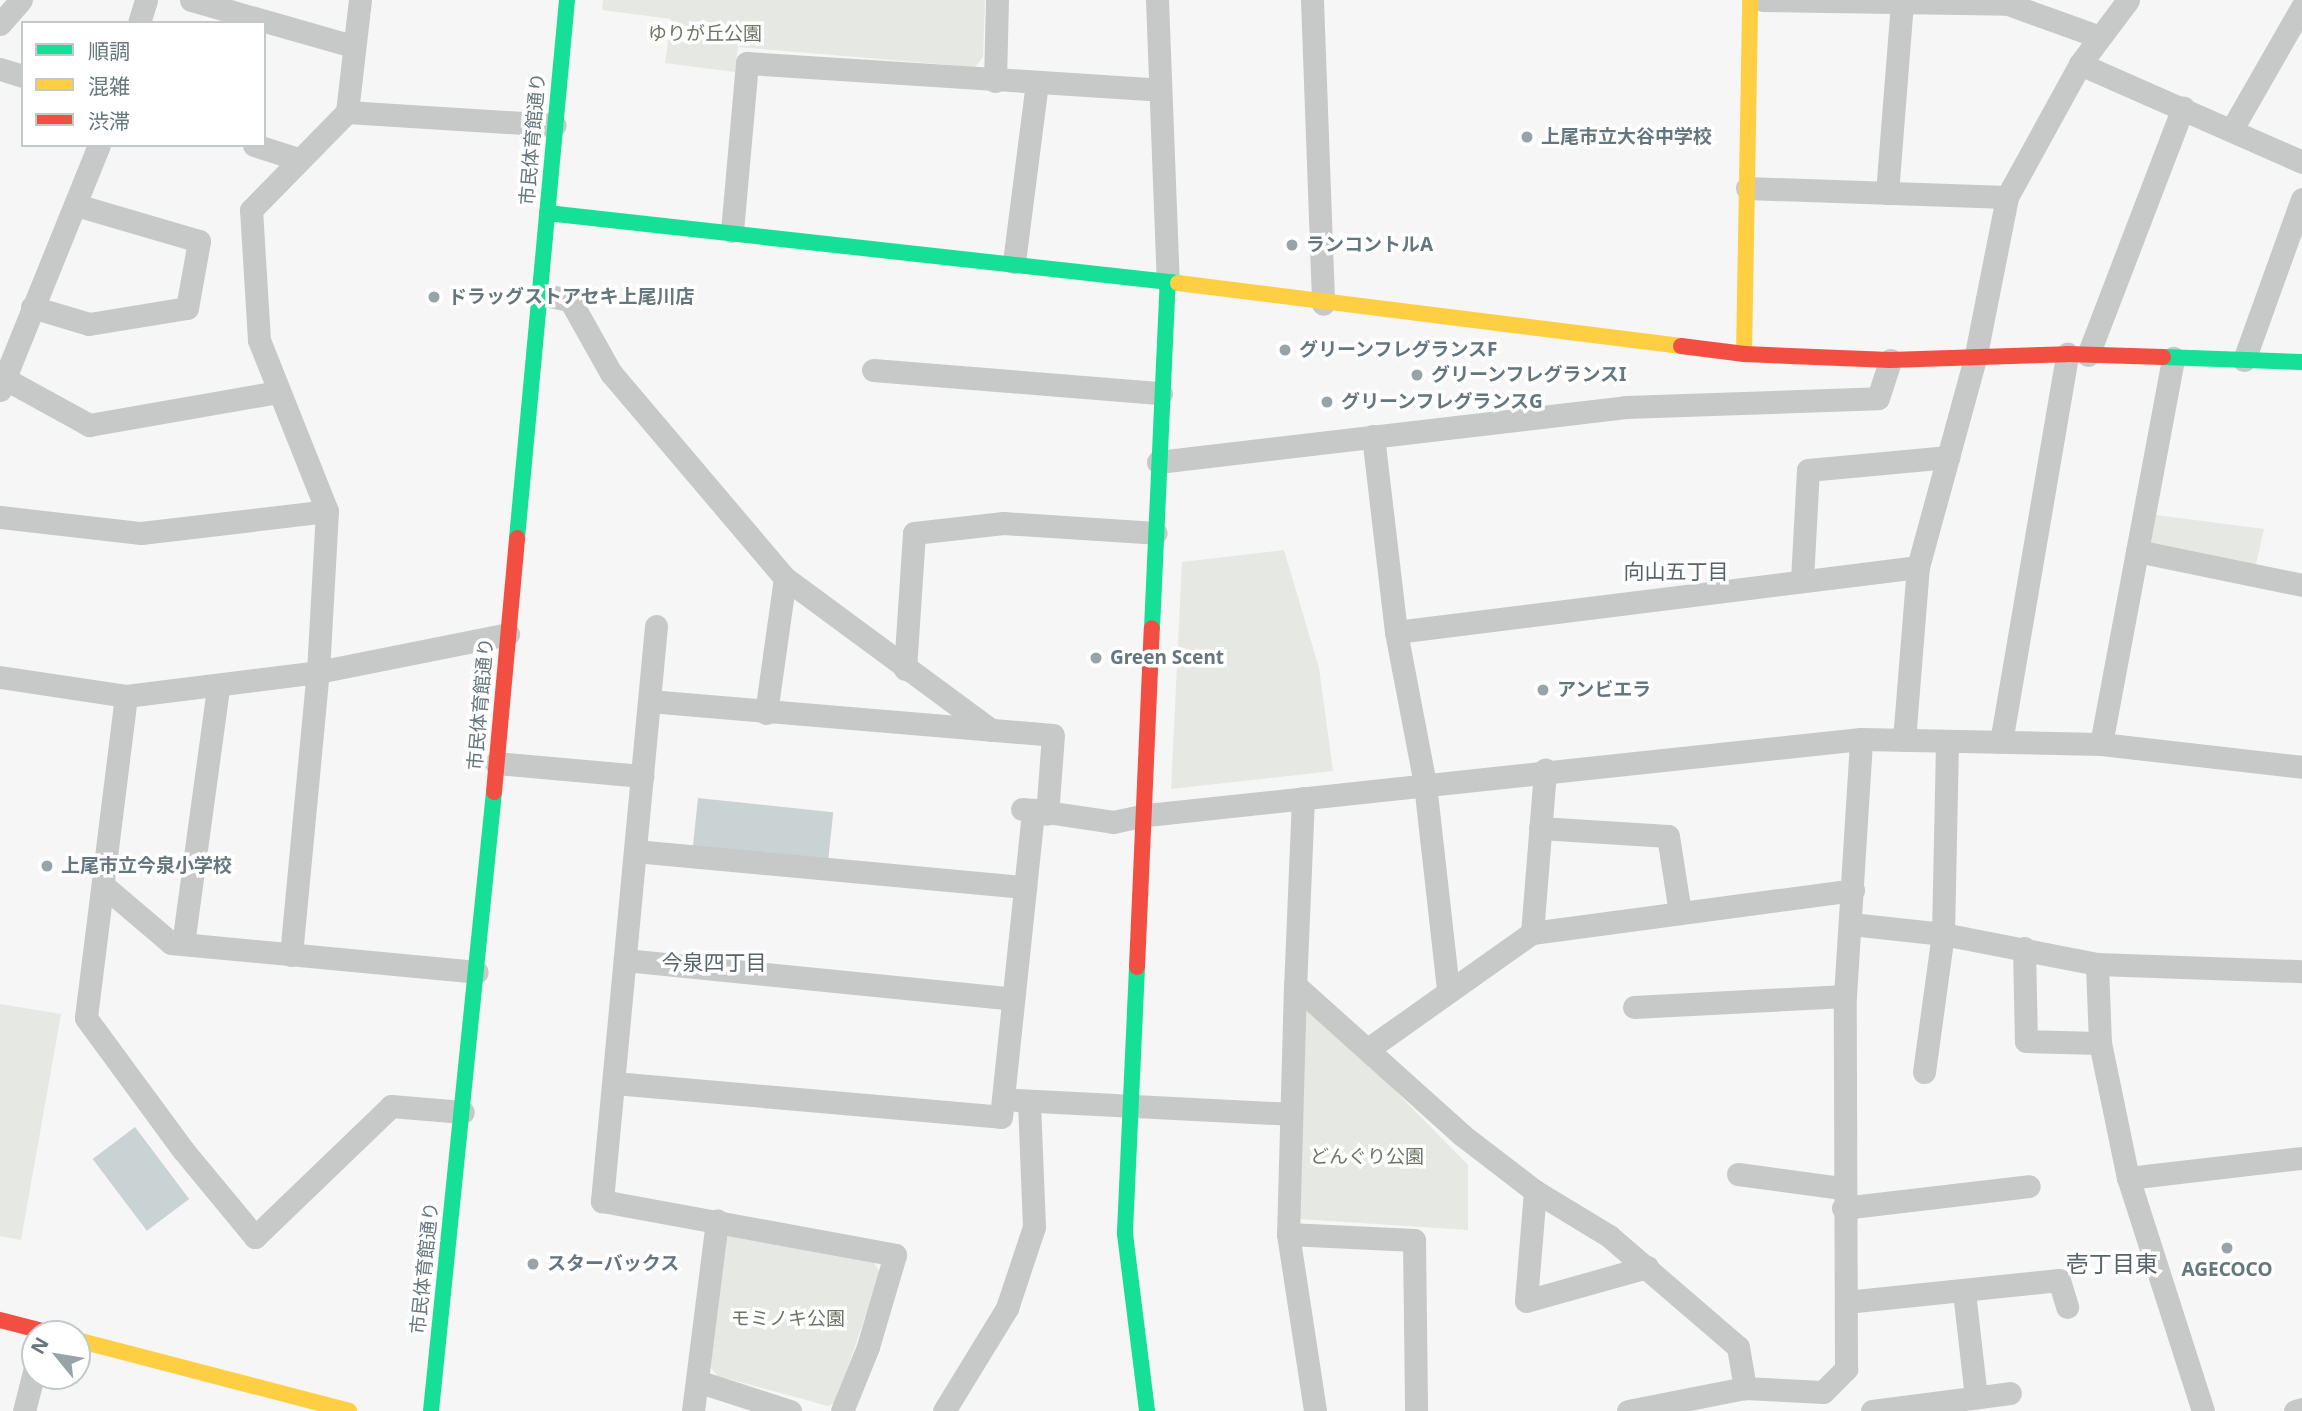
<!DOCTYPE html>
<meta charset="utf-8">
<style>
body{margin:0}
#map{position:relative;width:2302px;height:1411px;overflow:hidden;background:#f6f6f6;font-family:"Noto Sans","Noto Sans JP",sans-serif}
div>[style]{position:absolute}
.green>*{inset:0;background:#e6e8e3}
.water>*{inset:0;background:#c9d3d4;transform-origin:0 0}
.street>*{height:23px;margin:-11.5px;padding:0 11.5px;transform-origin:11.5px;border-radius:11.5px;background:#c7c9c9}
.fast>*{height:16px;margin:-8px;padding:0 8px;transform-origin:8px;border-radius:8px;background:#16e098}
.slow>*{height:16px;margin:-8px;padding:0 8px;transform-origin:8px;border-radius:8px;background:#ffcf43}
.jam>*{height:16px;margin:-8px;padding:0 8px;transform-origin:8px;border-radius:8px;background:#f24e42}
.dots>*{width:19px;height:19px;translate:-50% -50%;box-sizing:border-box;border:4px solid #fff;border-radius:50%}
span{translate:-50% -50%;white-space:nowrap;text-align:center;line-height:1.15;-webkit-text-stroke:7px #fff;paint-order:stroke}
.park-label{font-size:19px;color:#6a7663}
.poi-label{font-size:19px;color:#65777e;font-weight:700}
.left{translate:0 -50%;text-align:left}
.street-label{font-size:19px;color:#65777e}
.neighbourhood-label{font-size:21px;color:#566469}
.quarter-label{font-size:23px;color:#566469}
.legend{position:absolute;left:21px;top:21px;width:245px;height:126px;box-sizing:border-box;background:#fff;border:2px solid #c1c9cb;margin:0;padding:9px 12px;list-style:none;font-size:21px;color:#65777e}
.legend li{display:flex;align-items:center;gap:14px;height:35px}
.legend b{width:35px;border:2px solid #c1c9cb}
.north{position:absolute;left:21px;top:1320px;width:70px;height:70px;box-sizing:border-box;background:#fff;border:2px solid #c1c9cb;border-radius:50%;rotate:300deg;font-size:19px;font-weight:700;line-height:28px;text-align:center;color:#65777e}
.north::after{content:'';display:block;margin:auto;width:24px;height:32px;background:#98a3a8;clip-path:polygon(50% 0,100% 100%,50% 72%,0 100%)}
</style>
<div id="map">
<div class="green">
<i style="clip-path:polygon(603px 0,985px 0,983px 57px,975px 67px,738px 47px,735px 72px,665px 63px,671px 19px,602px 10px)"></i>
<i style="clip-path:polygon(2156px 515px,2264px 529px,2255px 568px,2156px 550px,2151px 542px)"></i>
<i style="clip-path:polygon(1284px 550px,1319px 668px,1333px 771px,1171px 789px,1182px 562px)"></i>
<i style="clip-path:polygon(0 1004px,61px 1014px,21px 1240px,0 1236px)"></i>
<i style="clip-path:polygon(1313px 1007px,1468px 1165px,1468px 1230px,1300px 1219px,1300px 1013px)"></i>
<i style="clip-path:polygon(731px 1233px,873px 1261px,880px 1273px,836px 1402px,828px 1406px,718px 1376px,708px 1365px,724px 1240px)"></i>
</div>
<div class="water">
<i style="left:698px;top:798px;width:136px;height:48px;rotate:6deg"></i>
<i style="left:135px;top:1127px;width:90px;height:53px;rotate:53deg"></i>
</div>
<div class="street">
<i style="left:191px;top:0;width:168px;rotate:15.9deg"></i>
<i style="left:1157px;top:0;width:282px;rotate:87.8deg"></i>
<i style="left:1312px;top:0;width:304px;rotate:87.9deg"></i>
<i style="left:1763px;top:0;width:245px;rotate:0.9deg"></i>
<i style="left:2008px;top:4px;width:95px;rotate:19.8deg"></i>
<i style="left:139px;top:23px;width:24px;rotate:-73deg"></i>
<i style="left:0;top:24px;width:32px;rotate:-49deg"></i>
<i style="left:2080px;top:64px;width:243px;rotate:23.8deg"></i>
<i style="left:0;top:69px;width:24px;rotate:17deg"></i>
<i style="left:995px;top:81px;width:81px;rotate:-88.6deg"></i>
<i style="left:347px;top:112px;width:208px;rotate:3.6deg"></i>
<i style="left:2232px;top:129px;width:141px;rotate:-60.2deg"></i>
<i style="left:254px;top:145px;width:46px;rotate:17.7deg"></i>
<i style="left:1747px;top:188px;width:260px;rotate:2deg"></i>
<i style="left:1887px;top:193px;width:192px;rotate:-85.5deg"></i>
<i style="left:732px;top:231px;width:169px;rotate:-84.9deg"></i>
<i style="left:747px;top:63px;width:414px;rotate:3.7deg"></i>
<i style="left:1014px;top:262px;width:180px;rotate:-82.7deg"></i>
<i style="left:539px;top:294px;width:32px;rotate:11deg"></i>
<i style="left:570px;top:300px;width:84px;rotate:60.7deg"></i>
<i style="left:611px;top:373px;width:269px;rotate:49.7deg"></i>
<i style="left:785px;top:578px;width:256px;rotate:36.4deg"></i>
<i style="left:32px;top:307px;width:59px;rotate:16.6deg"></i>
<i style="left:89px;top:324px;width:99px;rotate:-9.3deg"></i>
<i style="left:187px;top:308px;width:68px;rotate:-79.8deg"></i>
<i style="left:199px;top:241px;width:128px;rotate:-163.7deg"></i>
<i style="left:2088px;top:355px;width:265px;rotate:-69deg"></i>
<i style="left:2244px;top:360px;width:171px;rotate:-70.2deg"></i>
<i style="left:873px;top:370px;width:289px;rotate:4.6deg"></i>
<i style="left:0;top:376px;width:102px;rotate:28.8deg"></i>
<i style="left:89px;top:425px;width:192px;rotate:-9.9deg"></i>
<i style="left:0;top:390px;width:264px;rotate:-68deg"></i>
<i style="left:1373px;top:436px;width:197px;rotate:83.3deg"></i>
<i style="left:1396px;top:632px;width:155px;rotate:79.2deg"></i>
<i style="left:1425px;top:784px;width:206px;rotate:83.6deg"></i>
<i style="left:1158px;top:462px;width:471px;rotate:-6.7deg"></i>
<i style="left:1626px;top:407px;width:252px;rotate:-2deg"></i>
<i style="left:1878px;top:398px;width:40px;rotate:-72deg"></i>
<i style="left:0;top:517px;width:142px;rotate:6.5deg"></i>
<i style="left:141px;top:533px;width:187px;rotate:-6.7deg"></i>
<i style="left:2137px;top:551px;width:168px;rotate:11.6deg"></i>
<i style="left:1802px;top:580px;width:110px;rotate:-86.9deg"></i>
<i style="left:1808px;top:470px;width:141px;rotate:-5.3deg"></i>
<i style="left:656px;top:626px;width:578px;rotate:95.37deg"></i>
<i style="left:602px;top:1201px;width:298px;rotate:10.4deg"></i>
<i style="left:895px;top:1255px;width:96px;rotate:106.4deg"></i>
<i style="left:868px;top:1347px;width:69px;rotate:112.1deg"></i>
<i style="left:1396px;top:632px;width:526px;rotate:-7.1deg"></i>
<i style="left:905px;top:669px;width:136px;rotate:-86.2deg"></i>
<i style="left:914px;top:533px;width:90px;rotate:-6.4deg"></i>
<i style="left:1003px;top:523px;width:153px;rotate:3.7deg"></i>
<i style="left:0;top:677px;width:127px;rotate:8.6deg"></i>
<i style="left:126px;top:696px;width:193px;rotate:-7.1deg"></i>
<i style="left:318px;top:672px;width:194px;rotate:-11.3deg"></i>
<i style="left:126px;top:696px;width:324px;rotate:97.1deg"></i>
<i style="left:86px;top:1018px;width:164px;rotate:53.7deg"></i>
<i style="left:183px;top:1150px;width:113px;rotate:50.4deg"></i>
<i style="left:255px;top:1237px;width:189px;rotate:-43.9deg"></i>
<i style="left:391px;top:1106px;width:72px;rotate:4.8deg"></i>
<i style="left:649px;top:701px;width:405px;rotate:4.8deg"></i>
<i style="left:1053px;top:735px;width:79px;rotate:94.3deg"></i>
<i style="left:766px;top:713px;width:136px;rotate:-82deg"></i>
<i style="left:1904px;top:740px;width:174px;rotate:-85.4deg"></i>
<i style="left:1918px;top:567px;width:216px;rotate:-74.7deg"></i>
<i style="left:1975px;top:359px;width:165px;rotate:-78.8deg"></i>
<i style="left:2007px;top:197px;width:152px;rotate:-61.2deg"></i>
<i style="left:2080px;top:64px;width:80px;rotate:-53.1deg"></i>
<i style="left:2001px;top:742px;width:394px;rotate:-80.3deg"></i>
<i style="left:2101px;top:744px;width:393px;rotate:-79.4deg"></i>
<i style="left:496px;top:763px;width:147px;rotate:5.1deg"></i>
<i style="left:1303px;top:798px;width:187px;rotate:92.4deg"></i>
<i style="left:1295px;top:985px;width:224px;rotate:41.9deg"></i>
<i style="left:1462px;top:1135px;width:92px;rotate:37.5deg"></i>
<i style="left:1535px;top:1191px;width:87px;rotate:31.3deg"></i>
<i style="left:1609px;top:1236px;width:170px;rotate:40.7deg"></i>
<i style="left:1738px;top:1347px;width:42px;rotate:80.3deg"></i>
<i style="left:1745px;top:1388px;width:78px;rotate:2.9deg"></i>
<i style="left:1033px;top:810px;width:81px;rotate:8.5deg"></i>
<i style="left:1113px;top:822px;width:35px;rotate:-12deg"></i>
<i style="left:1147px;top:815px;width:718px;rotate:-6.08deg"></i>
<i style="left:1861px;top:739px;width:240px;rotate:1.2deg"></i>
<i style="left:2101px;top:744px;width:202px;rotate:6.5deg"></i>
<i style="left:1540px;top:828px;width:128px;rotate:3.6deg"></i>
<i style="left:1668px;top:836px;width:78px;rotate:81.1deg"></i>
<i style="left:635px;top:851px;width:392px;rotate:5.3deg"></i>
<i style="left:104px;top:886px;width:88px;rotate:40.4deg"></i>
<i style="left:171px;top:943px;width:307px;rotate:5.4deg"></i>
<i style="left:1851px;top:924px;width:93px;rotate:6.2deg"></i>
<i style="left:1943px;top:934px;width:157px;rotate:11deg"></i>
<i style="left:1532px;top:933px;width:324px;rotate:-7.6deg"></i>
<i style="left:183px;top:944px;width:259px;rotate:-82.2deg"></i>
<i style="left:2024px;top:948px;width:93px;rotate:88.8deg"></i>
<i style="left:2026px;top:1041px;width:74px;rotate:1.5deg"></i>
<i style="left:291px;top:955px;width:284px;rotate:-84.6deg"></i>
<i style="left:318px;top:672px;width:161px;rotate:-86.8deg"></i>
<i style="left:327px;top:511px;width:184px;rotate:-111.7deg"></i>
<i style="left:259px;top:340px;width:130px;rotate:-93.5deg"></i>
<i style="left:251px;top:210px;width:137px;rotate:-45.6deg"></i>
<i style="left:347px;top:112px;width:113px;rotate:-83.4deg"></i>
<i style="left:625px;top:960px;width:390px;rotate:5.7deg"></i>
<i style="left:1295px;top:985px;width:249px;rotate:91.6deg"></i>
<i style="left:1288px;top:1234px;width:179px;rotate:81.3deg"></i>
<i style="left:1634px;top:1007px;width:211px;rotate:-3deg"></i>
<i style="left:1368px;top:1049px;width:201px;rotate:-35.3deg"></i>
<i style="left:1532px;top:933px;width:164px;rotate:-85.4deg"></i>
<i style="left:1924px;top:1072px;width:139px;rotate:-82.2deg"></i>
<i style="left:1943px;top:934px;width:193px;rotate:-88.8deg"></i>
<i style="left:614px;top:1083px;width:388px;rotate:5deg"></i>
<i style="left:1001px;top:1117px;width:309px;rotate:-84deg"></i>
<i style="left:1033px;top:810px;width:11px;rotate:-175deg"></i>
<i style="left:1017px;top:1100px;width:273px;rotate:2.9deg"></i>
<i style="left:1738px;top:1174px;width:105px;rotate:7.7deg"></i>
<i style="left:2128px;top:1178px;width:138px;rotate:-101.7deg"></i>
<i style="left:2100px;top:1043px;width:79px;rotate:-92.2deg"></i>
<i style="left:2097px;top:964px;width:205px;rotate:2deg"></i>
<i style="left:1535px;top:1191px;width:110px;rotate:94.7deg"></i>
<i style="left:1526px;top:1301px;width:126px;rotate:-15.7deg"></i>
<i style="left:1843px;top:1208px;width:187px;rotate:-6.7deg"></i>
<i style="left:1288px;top:1234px;width:126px;rotate:2.7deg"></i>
<i style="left:1414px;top:1240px;width:171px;rotate:89.3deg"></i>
<i style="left:1964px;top:1292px;width:106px;rotate:83.5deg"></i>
<i style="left:1846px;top:1302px;width:214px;rotate:-5.9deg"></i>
<i style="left:2059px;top:1280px;width:28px;rotate:73deg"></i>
<i style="left:697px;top:1381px;width:98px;rotate:17.9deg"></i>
<i style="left:1823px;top:1392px;width:33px;rotate:-45deg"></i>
<i style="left:1846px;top:1369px;width:373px;rotate:-90.2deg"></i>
<i style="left:1845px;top:996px;width:257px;rotate:-86.4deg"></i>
<i style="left:24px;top:1411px;width:44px;rotate:-75.7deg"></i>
<i style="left:693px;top:1411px;width:192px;rotate:-82.8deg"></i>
<i style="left:944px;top:1411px;width:121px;rotate:-58.5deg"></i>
<i style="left:1007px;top:1308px;width:85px;rotate:-71.6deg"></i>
<i style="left:1034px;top:1227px;width:125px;rotate:-92.3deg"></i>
<i style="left:1628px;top:1411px;width:119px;rotate:-11.1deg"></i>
<i style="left:1872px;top:1411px;width:139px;rotate:-7.4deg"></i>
<i style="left:2203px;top:1411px;width:245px;rotate:-107.8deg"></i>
<i style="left:2128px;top:1178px;width:175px;rotate:-6.6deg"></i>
<i style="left:2295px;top:1411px;width:7px;rotate:-16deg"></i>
</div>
<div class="fast">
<i style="left:547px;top:213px;width:635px;rotate:6.33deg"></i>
<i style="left:2163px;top:357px;width:139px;rotate:2.1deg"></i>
<i style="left:517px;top:538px;width:540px;rotate:-84.69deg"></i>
<i style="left:1152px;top:628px;width:346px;rotate:-87.4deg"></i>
<i style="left:1137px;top:967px;width:267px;rotate:92.6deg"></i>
<i style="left:1125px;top:1234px;width:178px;rotate:82.9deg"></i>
<i style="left:431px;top:1411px;width:622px;rotate:-84.19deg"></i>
</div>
<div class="slow">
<i style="left:1178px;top:283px;width:507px;rotate:7.14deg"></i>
<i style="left:1744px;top:354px;width:354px;rotate:-89deg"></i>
<i style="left:77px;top:1340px;width:281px;rotate:14.6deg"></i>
</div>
<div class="jam">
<i style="left:1681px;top:346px;width:64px;rotate:7.2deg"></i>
<i style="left:1744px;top:354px;width:146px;rotate:2.4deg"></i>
<i style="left:1890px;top:360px;width:177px;rotate:-1.9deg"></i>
<i style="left:2067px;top:354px;width:96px;rotate:1.8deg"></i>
<i style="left:494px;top:792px;width:255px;rotate:-84.8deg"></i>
<i style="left:1137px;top:967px;width:339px;rotate:-87.5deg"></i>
<i style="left:0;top:1320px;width:56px;rotate:14.5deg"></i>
</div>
<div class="dots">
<i style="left:1527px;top:137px;background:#98a3a8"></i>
<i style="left:1292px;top:245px;background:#98a3a8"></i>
<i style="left:434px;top:297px;background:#98a3a8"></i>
<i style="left:1285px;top:350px;background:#98a3a8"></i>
<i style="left:1417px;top:375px;background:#98a3a8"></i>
<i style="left:1327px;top:402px;background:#98a3a8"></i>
<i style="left:1096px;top:658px;background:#98a3a8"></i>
<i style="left:1543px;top:690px;background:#98a3a8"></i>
<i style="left:47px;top:866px;background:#98a3a8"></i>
<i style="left:2227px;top:1248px;background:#98a3a8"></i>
<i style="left:533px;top:1264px;background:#98a3a8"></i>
</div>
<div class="park-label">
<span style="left:705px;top:34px">ゆりが丘公園</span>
<span style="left:1367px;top:1157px">どんぐり公園</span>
<span style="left:788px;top:1319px">モミノキ公園</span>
</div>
<div class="poi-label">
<span class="left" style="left:1541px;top:137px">上尾市立大谷中学校</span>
<span class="left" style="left:1306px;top:245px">ランコントルA</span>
<span class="left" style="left:448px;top:297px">ドラッグストアセキ上尾川店</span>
<span class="left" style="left:1299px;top:350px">グリーンフレグランスF</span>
<span class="left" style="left:1431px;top:375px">グリーンフレグランスI</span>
<span class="left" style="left:1341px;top:402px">グリーンフレグランスG</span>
<span class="left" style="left:1110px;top:658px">Green Scent</span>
<span class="left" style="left:1557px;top:690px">アンビエラ</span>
<span class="left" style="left:61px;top:866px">上尾市立今泉小学校</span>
<span class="left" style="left:547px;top:1264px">スターバックス</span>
<span style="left:2227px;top:1270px">AGECOCO</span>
</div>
<div class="street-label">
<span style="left:533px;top:139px;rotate:-85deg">市民体育館通り</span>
<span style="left:481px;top:704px;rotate:-85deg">市民体育館通り</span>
<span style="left:425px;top:1268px;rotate:-84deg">市民体育館通り</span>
</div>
<div class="neighbourhood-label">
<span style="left:1676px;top:571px">向山五丁目</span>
<span style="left:714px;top:962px">今泉四丁目</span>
</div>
<div class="quarter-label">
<span style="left:2112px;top:1263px">壱丁目東</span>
</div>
<ul class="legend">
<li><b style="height:9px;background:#16e098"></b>順調</li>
<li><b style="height:9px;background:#ffcf43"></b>混雑</li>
<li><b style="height:9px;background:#f24e42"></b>渋滞</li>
</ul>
<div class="north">N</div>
</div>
